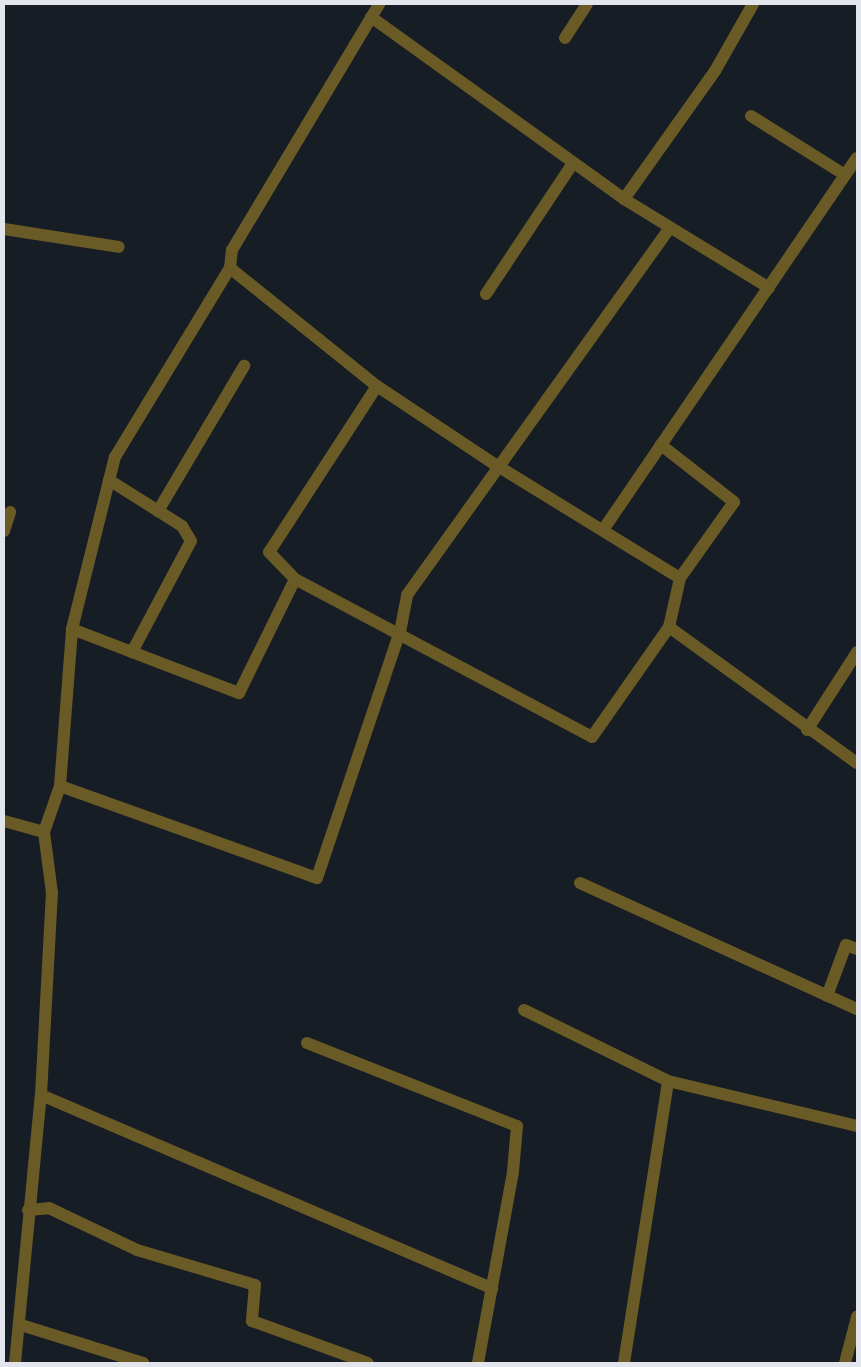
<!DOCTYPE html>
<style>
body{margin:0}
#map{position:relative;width:861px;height:1367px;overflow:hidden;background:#171d24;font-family:Raleway,sans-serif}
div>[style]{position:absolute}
.minor>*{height:12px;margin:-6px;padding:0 6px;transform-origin:6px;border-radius:6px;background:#6a5b26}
span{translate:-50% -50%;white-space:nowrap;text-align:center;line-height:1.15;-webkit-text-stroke:4px #0e131b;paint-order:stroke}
.frame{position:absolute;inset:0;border:5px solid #e2e6ec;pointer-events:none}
</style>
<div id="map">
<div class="minor">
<i style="left:371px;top:17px;width:312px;rotate:35.7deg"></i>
<i style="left:624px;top:199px;width:170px;rotate:31.5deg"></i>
<i style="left:565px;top:38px;width:40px;rotate:-57.1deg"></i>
<i style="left:751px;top:116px;width:111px;rotate:32.1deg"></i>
<i style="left:624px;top:199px;width:157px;rotate:-54.6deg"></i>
<i style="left:715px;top:71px;width:77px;rotate:-60.4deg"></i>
<i style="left:4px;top:229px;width:116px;rotate:8.9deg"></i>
<i style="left:230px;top:268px;width:189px;rotate:38.8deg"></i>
<i style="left:377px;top:386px;width:143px;rotate:33.6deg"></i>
<i style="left:496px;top:465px;width:216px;rotate:31.6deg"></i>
<i style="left:486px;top:294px;width:157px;rotate:-56.4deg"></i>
<i style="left:377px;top:386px;width:198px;rotate:123deg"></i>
<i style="left:269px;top:552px;width:37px;rotate:46deg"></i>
<i style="left:295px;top:579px;width:336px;rotate:28deg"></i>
<i style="left:592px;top:737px;width:134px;rotate:-55deg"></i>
<i style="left:669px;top:627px;width:50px;rotate:-77.3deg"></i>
<i style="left:680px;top:578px;width:93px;rotate:-54.6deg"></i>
<i style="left:734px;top:502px;width:93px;rotate:-142deg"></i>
<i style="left:109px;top:480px;width:86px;rotate:32.2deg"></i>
<i style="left:182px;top:526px;width:17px;rotate:59deg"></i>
<i style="left:191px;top:541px;width:126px;rotate:118deg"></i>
<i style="left:158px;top:511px;width:169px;rotate:-59.3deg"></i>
<i style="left:603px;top:530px;width:450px;rotate:-55.7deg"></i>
<i style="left:4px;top:531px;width:20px;rotate:-72deg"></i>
<i style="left:669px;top:627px;width:232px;rotate:35.9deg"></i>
<i style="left:72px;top:629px;width:179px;rotate:21deg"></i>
<i style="left:239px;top:693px;width:127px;rotate:-63.8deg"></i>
<i style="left:807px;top:730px;width:93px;rotate:-57.3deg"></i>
<i style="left:60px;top:786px;width:273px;rotate:19.7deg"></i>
<i style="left:317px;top:878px;width:260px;rotate:-71.4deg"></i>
<i style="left:400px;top:632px;width:38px;rotate:-79deg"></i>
<i style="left:407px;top:595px;width:452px;rotate:-54.4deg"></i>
<i style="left:4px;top:821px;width:41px;rotate:15.4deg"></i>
<i style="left:580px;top:883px;width:304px;rotate:24.5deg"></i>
<i style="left:827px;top:996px;width:54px;rotate:-69.6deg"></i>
<i style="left:846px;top:945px;width:12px;rotate:20deg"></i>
<i style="left:524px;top:1010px;width:161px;rotate:26.2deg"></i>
<i style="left:668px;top:1081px;width:194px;rotate:13.4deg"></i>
<i style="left:307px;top:1043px;width:226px;rotate:21.6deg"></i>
<i style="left:517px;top:1126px;width:46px;rotate:95deg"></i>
<i style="left:513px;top:1172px;width:194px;rotate:100.4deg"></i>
<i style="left:41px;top:1095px;width:491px;rotate:23.2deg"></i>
<i style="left:28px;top:1210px;width:21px;rotate:-5deg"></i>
<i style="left:49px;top:1208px;width:98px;rotate:25.5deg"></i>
<i style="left:137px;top:1250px;width:123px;rotate:16.5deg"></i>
<i style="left:255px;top:1285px;width:36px;rotate:95deg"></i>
<i style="left:252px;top:1321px;width:123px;rotate:19.9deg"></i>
<i style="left:21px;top:1325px;width:128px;rotate:17.3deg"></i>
<i style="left:15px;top:1363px;width:269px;rotate:-84.5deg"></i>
<i style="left:41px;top:1095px;width:202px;rotate:-86.9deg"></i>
<i style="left:52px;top:893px;width:62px;rotate:-97.5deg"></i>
<i style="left:44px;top:832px;width:49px;rotate:-70.8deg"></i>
<i style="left:60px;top:786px;width:157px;rotate:-85.6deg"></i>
<i style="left:72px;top:629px;width:177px;rotate:-76deg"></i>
<i style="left:115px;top:457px;width:221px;rotate:-58.7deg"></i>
<i style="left:230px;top:268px;width:18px;rotate:-84deg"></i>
<i style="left:232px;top:250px;width:287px;rotate:-59.1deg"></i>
<i style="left:624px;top:1363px;width:285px;rotate:-81.1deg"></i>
<i style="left:845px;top:1363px;width:48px;rotate:-75.4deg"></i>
</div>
<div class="frame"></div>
</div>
